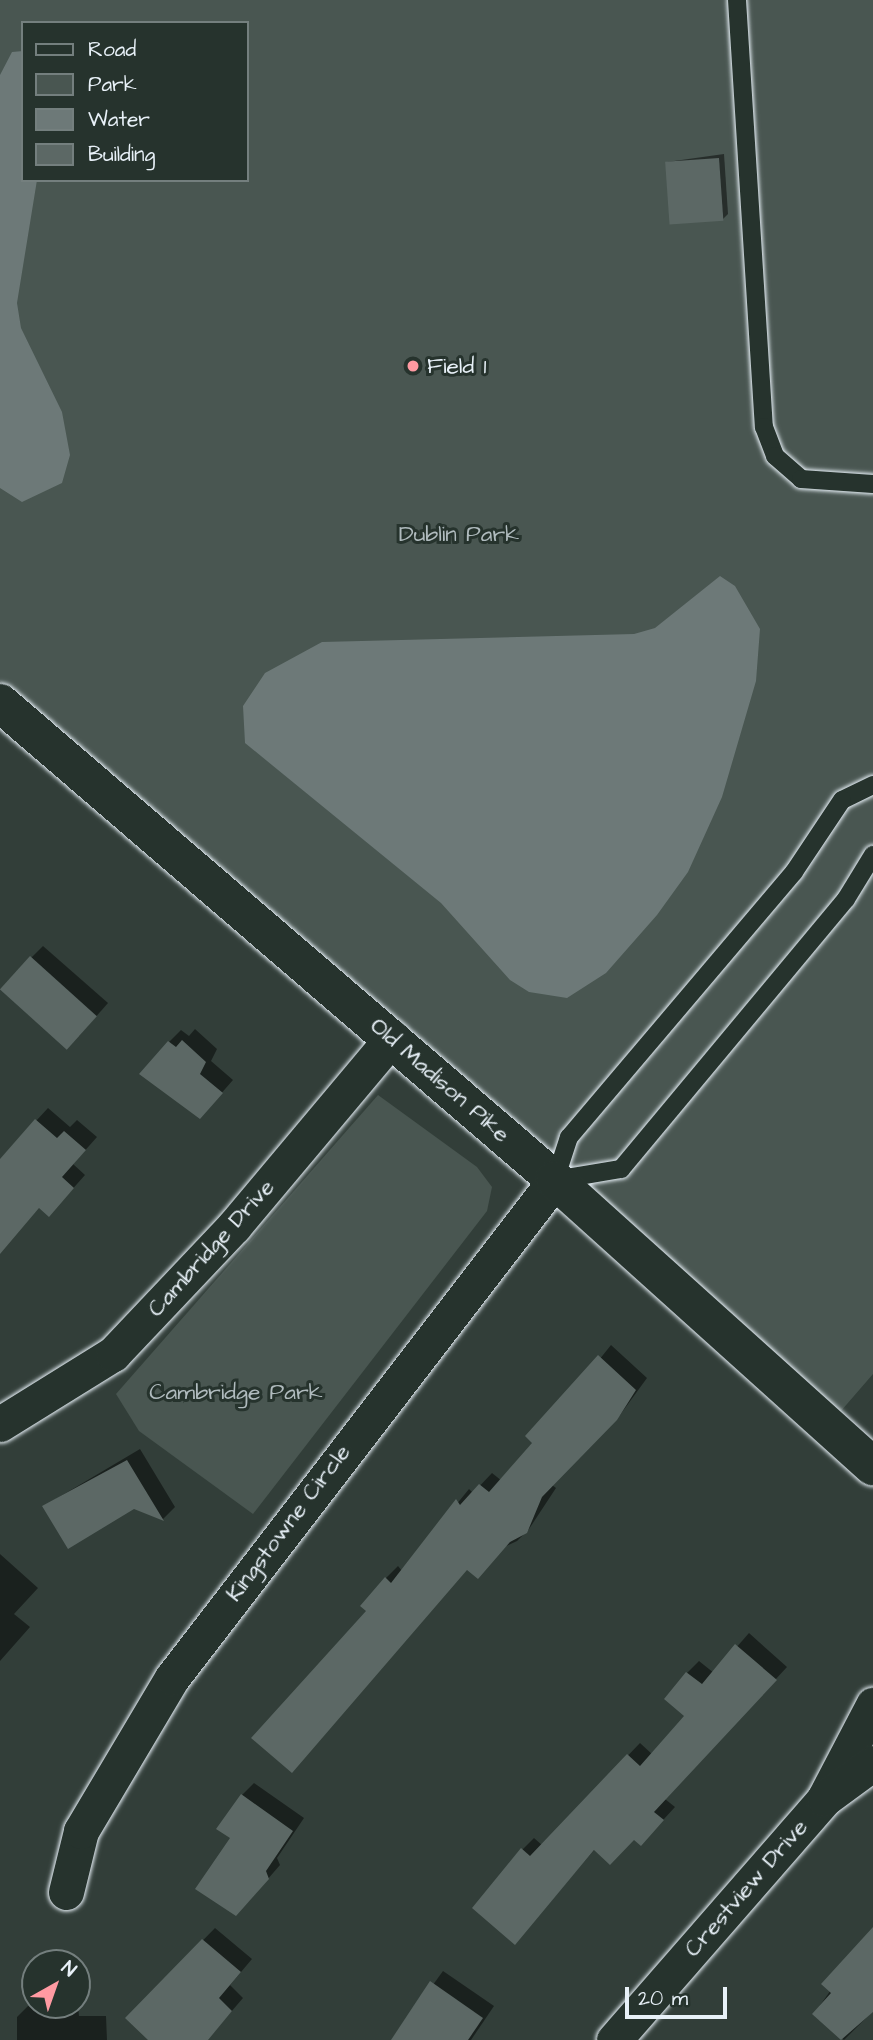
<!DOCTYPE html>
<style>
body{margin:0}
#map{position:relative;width:873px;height:2040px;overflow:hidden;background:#323e39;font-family:"Architects Daughter",sans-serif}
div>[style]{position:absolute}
.green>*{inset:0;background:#495651}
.water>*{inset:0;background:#6d7978}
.shadow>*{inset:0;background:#0007}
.building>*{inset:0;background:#5c6865;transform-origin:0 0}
.roads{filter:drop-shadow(0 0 2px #e8f1f8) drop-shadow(0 0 2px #e8f1f8)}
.service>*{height:18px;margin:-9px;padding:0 9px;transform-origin:9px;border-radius:9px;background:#26332d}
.minor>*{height:35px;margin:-17.5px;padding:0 17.5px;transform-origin:17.5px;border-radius:17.5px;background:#26332d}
.secondary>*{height:38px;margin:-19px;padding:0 19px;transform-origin:19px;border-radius:19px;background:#26332d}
.dots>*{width:19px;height:19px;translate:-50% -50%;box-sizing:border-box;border:4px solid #26332d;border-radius:50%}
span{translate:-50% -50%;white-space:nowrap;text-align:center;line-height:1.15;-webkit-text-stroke:6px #26332d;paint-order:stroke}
.poi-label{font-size:23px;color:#e8f1f8}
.left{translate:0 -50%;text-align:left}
.park-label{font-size:23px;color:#b0bbbe}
.street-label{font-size:23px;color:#e8f1f8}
.legend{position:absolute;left:21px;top:21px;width:228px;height:161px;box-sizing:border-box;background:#26332d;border:2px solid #747f7e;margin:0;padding:9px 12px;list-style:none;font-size:21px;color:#e8f1f8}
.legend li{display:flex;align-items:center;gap:14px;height:35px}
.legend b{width:35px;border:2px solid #747f7e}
.north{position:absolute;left:21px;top:1949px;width:70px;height:70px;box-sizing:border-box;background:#26332d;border:2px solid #747f7e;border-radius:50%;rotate:40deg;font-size:19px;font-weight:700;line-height:28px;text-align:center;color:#e8f1f8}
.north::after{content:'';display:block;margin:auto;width:24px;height:32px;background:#ff9aa2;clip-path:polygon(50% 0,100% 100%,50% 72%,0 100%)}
.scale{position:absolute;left:625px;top:1987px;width:102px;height:32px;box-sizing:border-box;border:4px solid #e8f1f8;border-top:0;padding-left:9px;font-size:21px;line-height:24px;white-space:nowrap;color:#e8f1f8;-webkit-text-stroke:5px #26332d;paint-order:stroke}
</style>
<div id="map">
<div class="green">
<i style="clip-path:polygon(evenodd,0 0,873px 0,873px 1374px,834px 1419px,0 681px,0 0,23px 23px,247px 23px,247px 180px,23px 180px,23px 23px)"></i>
<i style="clip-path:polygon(378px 1095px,477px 1167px,492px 1187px,487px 1211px,253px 1514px,139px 1431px,116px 1394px)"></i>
</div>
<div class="water">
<i style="clip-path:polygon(23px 51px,23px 180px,37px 180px,17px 303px,21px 328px,62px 412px,70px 455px,62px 483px,22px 502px,0 488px,0 75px,12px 52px)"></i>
<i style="clip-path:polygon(720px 576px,735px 586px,760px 629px,756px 681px,722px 797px,688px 872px,657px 915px,606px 973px,567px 998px,529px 992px,510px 980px,441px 903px,245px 743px,243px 706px,265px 673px,322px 642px,634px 634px,655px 628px)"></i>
</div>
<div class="shadow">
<i style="clip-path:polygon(724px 154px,728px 214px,723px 219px,667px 162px)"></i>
<i style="clip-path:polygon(43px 946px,108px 1003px,79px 1036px,31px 958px)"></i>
<i style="clip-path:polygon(195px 1029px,217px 1049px,211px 1061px,233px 1080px,211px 1105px,169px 1042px,181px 1030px,189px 1036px)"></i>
<i style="clip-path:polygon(48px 1108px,70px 1127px,77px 1120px,97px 1137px,73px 1164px,85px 1175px,61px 1202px,40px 1206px,0 1253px,0 1160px)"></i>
<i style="clip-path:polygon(611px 1345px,647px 1378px,620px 1415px,552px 1485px,556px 1488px,529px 1529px,517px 1541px,368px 1611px,386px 1578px,398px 1566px,402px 1571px,469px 1489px,473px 1493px,492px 1473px,502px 1481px)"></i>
<i style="clip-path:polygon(140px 1449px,175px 1507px,163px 1519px,133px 1507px,44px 1506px)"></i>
<i style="clip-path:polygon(0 1554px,38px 1588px,14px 1614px,30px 1627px,0 1661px)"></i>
<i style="clip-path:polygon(749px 1633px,787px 1667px,665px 1799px,675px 1807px,653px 1831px,595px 1849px,526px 1930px,522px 1850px,534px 1838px,542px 1845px,640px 1743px,653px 1755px,686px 1716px,687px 1673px,699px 1661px,714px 1673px)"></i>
<i style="clip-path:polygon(254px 1783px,304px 1818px,277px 1858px,280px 1865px,248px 1902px,242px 1795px)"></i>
<i style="clip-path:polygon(215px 1928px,252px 1959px,230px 1985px,243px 1998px,207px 2040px,151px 2040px,127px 2018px)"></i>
<i style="clip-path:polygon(873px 1930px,873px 2011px,844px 2040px,814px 2014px)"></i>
<i style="clip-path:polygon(443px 1971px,494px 2006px,471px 2040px,393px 2040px)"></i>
<i style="clip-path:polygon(29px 2005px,78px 2006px,79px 2016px,106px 2016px,107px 2040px,17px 2040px,17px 2017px)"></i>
</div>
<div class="building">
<i style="left:719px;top:158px;width:63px;height:54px;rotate:86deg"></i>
<i style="left:30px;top:956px;width:90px;height:45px;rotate:42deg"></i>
<i style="clip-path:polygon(182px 1040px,206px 1062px,200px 1074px,223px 1093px,200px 1119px,139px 1074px,168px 1041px,176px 1047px)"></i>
<i style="clip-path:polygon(35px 1119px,57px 1138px,64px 1131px,86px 1150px,62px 1177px,74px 1188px,49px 1217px,39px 1208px,0 1254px,0 1159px)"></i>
<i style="clip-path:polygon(598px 1355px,636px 1390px,617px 1420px,542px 1497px,527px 1533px,510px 1542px,478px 1579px,467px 1570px,292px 1773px,251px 1738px,366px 1611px,360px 1606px,385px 1577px,391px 1583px,456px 1499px,460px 1505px,479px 1484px,489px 1492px,532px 1443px,525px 1436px)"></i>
<i style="clip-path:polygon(127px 1460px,164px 1521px,134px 1509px,68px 1549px,42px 1506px)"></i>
<i style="clip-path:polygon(735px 1644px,777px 1680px,654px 1812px,664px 1820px,641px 1846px,634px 1840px,610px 1865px,594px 1850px,515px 1945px,472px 1908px,521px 1848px,530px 1856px,627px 1754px,640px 1766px,684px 1716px,664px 1699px,686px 1672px,702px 1684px)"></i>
<i style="clip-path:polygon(241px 1794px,293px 1831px,266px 1871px,269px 1879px,236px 1916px,195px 1889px,230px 1838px,216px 1829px)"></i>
<i style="clip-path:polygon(873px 1927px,873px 2012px,841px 2040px,812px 2014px,831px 1993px,821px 1984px)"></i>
<i style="clip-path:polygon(202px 1939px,241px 1972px,219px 1998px,232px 2011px,208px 2040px,148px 2040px,125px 2018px)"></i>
<i style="clip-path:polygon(430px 1981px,483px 2018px,468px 2040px,391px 2040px)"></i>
</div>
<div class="roads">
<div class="service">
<i style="left:737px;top:0;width:428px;rotate:86.4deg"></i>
<i style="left:764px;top:427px;width:31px;rotate:69deg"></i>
<i style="left:775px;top:456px;width:35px;rotate:41deg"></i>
<i style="left:801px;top:479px;width:72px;rotate:4deg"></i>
<i style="left:873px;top:785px;width:34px;rotate:154deg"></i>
<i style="left:842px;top:800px;width:87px;rotate:123.7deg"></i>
<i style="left:794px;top:872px;width:348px;rotate:130.3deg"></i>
<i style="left:569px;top:1137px;width:45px;rotate:108deg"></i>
<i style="left:555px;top:1180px;width:67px;rotate:-9.5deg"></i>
<i style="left:621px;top:1169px;width:351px;rotate:-50.2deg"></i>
<i style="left:846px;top:899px;width:52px;rotate:-58.5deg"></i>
</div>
<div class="minor">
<i style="left:0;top:1424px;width:133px;rotate:-31.8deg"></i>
<i style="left:113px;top:1354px;width:176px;rotate:-46.6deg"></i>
<i style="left:234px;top:1226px;width:246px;rotate:-50deg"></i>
<i style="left:826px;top:1795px;width:102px;rotate:-62.4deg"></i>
<i style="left:66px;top:1892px;width:63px;rotate:-76.2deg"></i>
<i style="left:81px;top:1831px;width:178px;rotate:-59.3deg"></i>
<i style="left:172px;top:1678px;width:628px;rotate:-52.44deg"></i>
<i style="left:614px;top:2040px;width:320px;rotate:-48.9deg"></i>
<i style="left:824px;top:1799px;width:61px;rotate:-36.3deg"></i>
</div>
<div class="secondary">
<i style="left:0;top:703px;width:732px;rotate:40.68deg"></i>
<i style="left:555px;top:1180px;width:428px;rotate:42deg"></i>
</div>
</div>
<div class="dots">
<i style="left:413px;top:366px;background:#ff9aa2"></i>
</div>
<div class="poi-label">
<span class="left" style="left:427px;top:366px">Field 1</span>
</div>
<div class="park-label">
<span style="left:459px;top:534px">Dublin Park</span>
<span style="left:236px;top:1392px">Cambridge Park</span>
</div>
<div class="street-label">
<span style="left:440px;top:1080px;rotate:41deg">Old Madison Pike</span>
<span style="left:211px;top:1248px;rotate:-48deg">Cambridge Drive</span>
<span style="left:288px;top:1523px;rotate:-53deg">Kingstowne Circle</span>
<span style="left:746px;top:1888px;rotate:-49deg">Crestview Drive</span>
</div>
<ul class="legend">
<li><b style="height:9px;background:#26332d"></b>Road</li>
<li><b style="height:19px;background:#495651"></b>Park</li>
<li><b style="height:19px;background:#6d7978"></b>Water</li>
<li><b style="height:19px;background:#5c6865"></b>Building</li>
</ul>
<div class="north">N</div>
<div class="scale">20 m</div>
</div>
